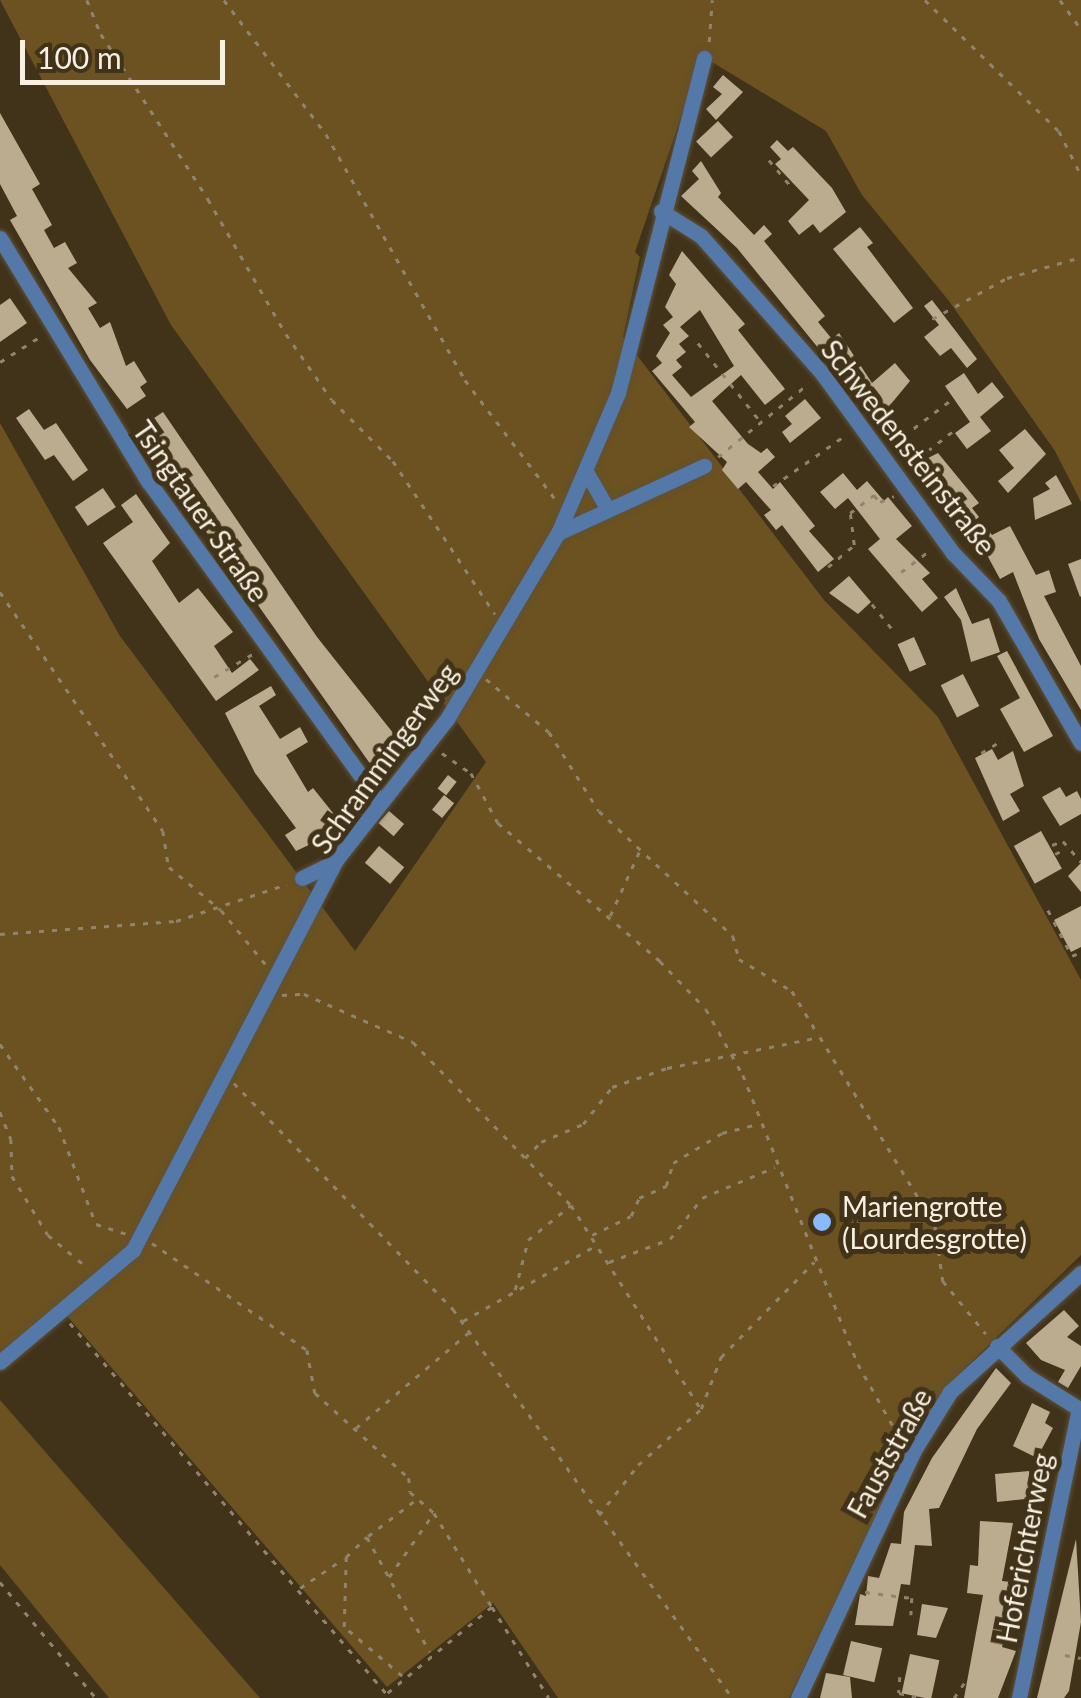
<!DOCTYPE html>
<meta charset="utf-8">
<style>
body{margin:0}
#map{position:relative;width:1081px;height:1698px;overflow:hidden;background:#41331a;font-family:Lato,sans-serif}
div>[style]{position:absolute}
.green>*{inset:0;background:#6b5220}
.building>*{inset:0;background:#bcac8f;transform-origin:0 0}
.path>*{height:2.5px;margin-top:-1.25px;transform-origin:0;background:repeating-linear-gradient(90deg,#90846f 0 5px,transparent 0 13px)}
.roads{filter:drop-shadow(0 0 2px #5e513a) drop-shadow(0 0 2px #5e513a)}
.minor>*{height:15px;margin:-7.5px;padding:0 7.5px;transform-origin:7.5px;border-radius:7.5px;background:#5479a8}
.dots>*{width:28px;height:28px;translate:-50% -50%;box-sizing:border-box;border:5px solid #41331a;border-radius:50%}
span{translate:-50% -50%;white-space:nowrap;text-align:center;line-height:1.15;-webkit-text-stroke:10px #41331a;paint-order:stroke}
.street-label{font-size:28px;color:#f8f0e0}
.poi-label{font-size:28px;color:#f8f0e0}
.left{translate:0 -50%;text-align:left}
.scale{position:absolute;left:20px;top:40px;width:205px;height:45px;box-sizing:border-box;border:5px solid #f8f0e0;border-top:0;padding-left:12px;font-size:30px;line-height:35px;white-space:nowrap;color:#f8f0e0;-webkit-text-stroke:8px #41331a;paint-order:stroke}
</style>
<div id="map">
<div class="green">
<i style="clip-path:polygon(0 0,1081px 0,1081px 502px,1055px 451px,949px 301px,862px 195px,826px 131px,702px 56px,635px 252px,640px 257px,623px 337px,824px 600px,938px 717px,1081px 980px,1081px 1255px,965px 1368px,913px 1442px,789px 1698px,558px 1698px,493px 1603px,387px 1687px,67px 1316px,55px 1311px,0 1353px,0 423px,120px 636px,355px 951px,486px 762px,171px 325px)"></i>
<i style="clip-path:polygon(0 1400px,260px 1698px,109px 1698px,0 1565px)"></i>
</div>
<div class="building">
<i style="clip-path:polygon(723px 75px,743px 92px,716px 120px,706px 109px,722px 94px,713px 87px)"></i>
<i style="clip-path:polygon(0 113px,40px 184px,32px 189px,52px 225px,44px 230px,54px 248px,65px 242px,77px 263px,68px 268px,97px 303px,88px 308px,100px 328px,110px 322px,126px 366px,134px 361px,147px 382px,140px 387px,146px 396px,127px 409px,90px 360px,10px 220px,17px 216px,0 184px)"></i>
<i style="left:718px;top:121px;width:22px;height:30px;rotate:47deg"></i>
<i style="clip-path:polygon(777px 140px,788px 151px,793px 147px,832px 188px,846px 212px,820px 233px,813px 224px,799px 235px,788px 221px,809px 200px,775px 164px,781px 159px,770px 147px)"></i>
<i style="clip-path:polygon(701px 161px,721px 193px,718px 197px,754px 235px,764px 225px,772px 234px,764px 241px,825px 316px,818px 322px,832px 339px,839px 333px,872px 383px,895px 363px,910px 381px,886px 410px,873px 393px,862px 402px,737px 248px,681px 196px,699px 179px,692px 171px)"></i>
<i style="clip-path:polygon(860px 227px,873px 243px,867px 247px,913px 308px,894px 323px,833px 249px)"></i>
<i style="clip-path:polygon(evenodd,682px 251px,745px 324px,738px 330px,785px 389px,765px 405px,741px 375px,712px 401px,748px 444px,761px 453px,767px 448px,775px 457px,758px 472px,773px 489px,780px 482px,815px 526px,809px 531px,834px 559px,818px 572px,782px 525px,776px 530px,764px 515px,771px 510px,746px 482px,738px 489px,722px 470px,727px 462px,689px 427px,695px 422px,652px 371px,662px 363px,656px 356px,670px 333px,663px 325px,673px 317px,665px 307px,676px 284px,669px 275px,682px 251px,700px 310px,734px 366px,691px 397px,672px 375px,682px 367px,676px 360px,686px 352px,679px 344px,689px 336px,680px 327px,700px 310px)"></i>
<i style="clip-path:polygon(10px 298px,27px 323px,0 342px,0 305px)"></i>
<i style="clip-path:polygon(932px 300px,977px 359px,967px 368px,951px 348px,940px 356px,924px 337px,939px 325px,924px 306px)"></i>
<i style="clip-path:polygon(964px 373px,978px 394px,992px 382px,1004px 397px,980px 417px,991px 431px,967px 449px,955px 433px,970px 422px,945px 386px)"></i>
<i style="clip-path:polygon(805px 399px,821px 418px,790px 443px,782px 432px,792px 424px,785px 416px)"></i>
<i style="clip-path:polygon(29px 409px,44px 430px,56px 423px,88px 470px,73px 481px,54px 455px,45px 460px,16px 418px)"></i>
<i style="clip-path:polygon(163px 412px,317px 637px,401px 743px,371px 765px,135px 431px)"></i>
<i style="clip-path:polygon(1025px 429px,1046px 454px,1008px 493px,998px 481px,1014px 468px,999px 450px)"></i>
<i style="clip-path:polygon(938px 453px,979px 503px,972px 508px,979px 517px,960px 533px,914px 465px)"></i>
<i style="clip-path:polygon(843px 473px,857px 490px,867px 481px,884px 501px,888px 497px,912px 526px,896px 539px,930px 573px,922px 579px,938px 598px,922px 612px,868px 549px,880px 539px,848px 498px,835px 509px,820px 492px)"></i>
<i style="clip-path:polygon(1056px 475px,1072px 504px,1035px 520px,1033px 498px,1050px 489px,1045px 483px)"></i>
<i style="left:103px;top:488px;width:23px;height:34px;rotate:56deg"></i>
<i style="clip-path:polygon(136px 494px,170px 543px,152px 561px,179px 603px,198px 588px,233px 632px,214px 646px,232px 673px,250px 659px,259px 670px,216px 701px,103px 543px,133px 522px,121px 505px)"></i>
<i style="clip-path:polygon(985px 525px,992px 535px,1010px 526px,1036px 575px,1049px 570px,1056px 592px,1044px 596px,1081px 666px,1081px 710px,1039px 639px,1013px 572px,1000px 579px,974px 531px)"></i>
<i style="clip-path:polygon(1081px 559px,1081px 596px,1080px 597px,1068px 564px)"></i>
<i style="clip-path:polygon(849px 576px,871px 602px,858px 614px,829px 593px)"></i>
<i style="clip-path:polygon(956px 588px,972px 624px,989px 618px,1000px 652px,971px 662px,961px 620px,944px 597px)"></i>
<i style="left:914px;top:637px;width:30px;height:18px;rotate:66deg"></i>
<i style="clip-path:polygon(1007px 651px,1053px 736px,1024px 752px,1000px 709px,1020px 698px,997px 656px)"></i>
<i style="left:963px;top:674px;width:36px;height:25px;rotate:63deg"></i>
<i style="clip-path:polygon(271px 686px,276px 695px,259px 706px,280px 739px,300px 727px,308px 742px,286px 755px,308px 792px,313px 788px,345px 828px,296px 851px,285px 835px,296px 828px,255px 773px,225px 713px)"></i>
<i style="clip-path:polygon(992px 749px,998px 760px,1013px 751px,1024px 786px,1010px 794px,1020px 811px,1003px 821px,975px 758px)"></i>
<i style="left:448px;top:775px;width:11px;height:17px;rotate:38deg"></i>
<i style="clip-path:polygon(1060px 787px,1066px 797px,1077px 791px,1081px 799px,1081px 814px,1060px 826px,1042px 797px)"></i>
<i style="left:444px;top:795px;width:13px;height:19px;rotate:39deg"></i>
<i style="left:389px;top:811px;width:20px;height:16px;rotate:41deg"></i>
<i style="left:1041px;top:831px;width:43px;height:31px;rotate:61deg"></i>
<i style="left:379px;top:846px;width:33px;height:22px;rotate:40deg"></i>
<i style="clip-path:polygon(1081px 863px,1081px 892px,1068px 876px)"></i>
<i style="clip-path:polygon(1081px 906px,1081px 947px,1071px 952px,1054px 920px)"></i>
<i style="clip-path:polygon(1064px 1310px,1079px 1326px,1067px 1337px,1081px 1346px,1081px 1366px,1068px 1388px,1058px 1382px,1065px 1370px,1041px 1360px,1026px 1343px)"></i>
<i style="clip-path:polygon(996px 1368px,1011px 1383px,977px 1429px,939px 1508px,929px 1509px,932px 1546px,915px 1545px,910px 1585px,901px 1584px,893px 1626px,855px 1625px,860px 1594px,866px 1596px,868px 1576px,879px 1578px,891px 1543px,901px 1544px,904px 1512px,932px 1458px)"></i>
<i style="clip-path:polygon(1032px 1403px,1050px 1412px,1045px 1423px,1053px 1428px,1037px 1458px,1013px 1446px)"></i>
<i style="clip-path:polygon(1029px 1471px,1031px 1488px,1043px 1486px,1038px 1534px,1022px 1533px,1025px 1499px,997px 1502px,995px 1474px)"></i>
<i style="clip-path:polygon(980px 1521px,1013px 1523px,1002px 1581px,1028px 1584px,1022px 1616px,1010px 1614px,1002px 1647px,1016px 1651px,998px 1698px,964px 1698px,983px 1595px,967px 1593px,970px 1565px,978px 1566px)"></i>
<i style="clip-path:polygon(1076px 1539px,1081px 1622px,1069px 1691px,1064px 1698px,1037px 1698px)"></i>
<i style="clip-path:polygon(922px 1604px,948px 1608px,936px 1638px,917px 1635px)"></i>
<i style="left:851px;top:1641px;width:32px;height:35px;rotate:13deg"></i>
<i style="left:910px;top:1654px;width:30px;height:40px;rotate:12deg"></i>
<i style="clip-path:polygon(826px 1673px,850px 1677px,852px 1698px,820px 1698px)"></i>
</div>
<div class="path">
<i style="left:87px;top:0;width:37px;rotate:68deg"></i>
<i style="left:101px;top:34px;width:197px;rotate:57deg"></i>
<i style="left:208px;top:199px;width:156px;rotate:60deg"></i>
<i style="left:286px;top:334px;width:80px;rotate:55.1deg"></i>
<i style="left:332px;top:400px;width:86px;rotate:45deg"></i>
<i style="left:393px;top:461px;width:184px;rotate:56.3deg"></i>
<i style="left:224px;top:0;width:168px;rotate:52.7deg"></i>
<i style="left:326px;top:134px;width:283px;rotate:60.5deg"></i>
<i style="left:465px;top:380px;width:152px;rotate:52.8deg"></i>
<i style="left:925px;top:0;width:187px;rotate:44.4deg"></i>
<i style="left:1059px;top:131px;width:49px;rotate:63.4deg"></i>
<i style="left:1060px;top:0;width:36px;rotate:54deg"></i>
<i style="left:709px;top:42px;width:42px;rotate:-85.9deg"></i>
<i style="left:769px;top:160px;width:33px;rotate:50deg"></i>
<i style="left:932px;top:319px;width:85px;rotate:-28.7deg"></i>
<i style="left:1007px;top:278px;width:77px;rotate:-15.8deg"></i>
<i style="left:698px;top:343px;width:100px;rotate:51.5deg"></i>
<i style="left:0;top:362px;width:49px;rotate:-32.4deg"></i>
<i style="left:893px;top:444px;width:73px;rotate:-37.2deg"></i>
<i style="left:718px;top:457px;width:117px;rotate:-39.1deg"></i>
<i style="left:907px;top:467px;width:63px;rotate:-38deg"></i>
<i style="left:773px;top:486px;width:90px;rotate:-35.1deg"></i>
<i style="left:828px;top:567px;width:34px;rotate:-40deg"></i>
<i style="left:854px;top:545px;width:32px;rotate:-97deg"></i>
<i style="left:850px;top:513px;width:30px;rotate:-37deg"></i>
<i style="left:874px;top:495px;width:9px;rotate:49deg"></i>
<i style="left:880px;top:502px;width:15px;rotate:-23deg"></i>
<i style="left:901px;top:572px;width:38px;rotate:-37deg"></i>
<i style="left:0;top:592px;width:289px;rotate:55.7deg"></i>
<i style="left:163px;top:831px;width:36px;rotate:81deg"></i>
<i style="left:169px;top:867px;width:67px;rotate:39.6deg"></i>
<i style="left:221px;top:910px;width:72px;rotate:50.6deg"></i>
<i style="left:872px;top:604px;width:35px;rotate:51deg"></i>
<i style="left:214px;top:677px;width:49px;rotate:-30.8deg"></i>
<i style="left:486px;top:679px;width:82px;rotate:40.1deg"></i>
<i style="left:549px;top:732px;width:93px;rotate:57.7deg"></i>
<i style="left:599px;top:811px;width:183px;rotate:43deg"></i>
<i style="left:733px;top:936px;width:24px;rotate:75deg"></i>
<i style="left:739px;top:959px;width:62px;rotate:31.1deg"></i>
<i style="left:792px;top:991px;width:52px;rotate:59deg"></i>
<i style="left:442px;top:753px;width:35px;rotate:35deg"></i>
<i style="left:471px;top:773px;width:57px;rotate:61.6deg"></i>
<i style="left:498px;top:823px;width:213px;rotate:40.4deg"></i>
<i style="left:660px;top:961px;width:66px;rotate:46.2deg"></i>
<i style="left:706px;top:1009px;width:76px;rotate:60.7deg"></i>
<i style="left:743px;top:1075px;width:311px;rotate:68.3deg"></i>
<i style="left:858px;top:1364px;width:87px;rotate:60.5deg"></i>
<i style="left:981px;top:753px;width:26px;rotate:-31deg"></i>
<i style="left:1052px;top:845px;width:12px;rotate:-20deg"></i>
<i style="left:1063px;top:841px;width:28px;rotate:49deg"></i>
<i style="left:1055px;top:854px;width:13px;rotate:-27deg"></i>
<i style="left:1048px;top:910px;width:52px;rotate:62.4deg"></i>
<i style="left:1072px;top:956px;width:10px;rotate:-24deg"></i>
<i style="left:610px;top:916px;width:72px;rotate:-65.6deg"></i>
<i style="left:0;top:934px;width:176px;rotate:-4.2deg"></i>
<i style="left:176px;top:921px;width:117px;rotate:-18.4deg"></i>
<i style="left:282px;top:995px;width:22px;rotate:-3deg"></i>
<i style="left:304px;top:994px;width:119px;rotate:23.8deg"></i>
<i style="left:413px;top:1042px;width:227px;rotate:45.9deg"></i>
<i style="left:571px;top:1205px;width:242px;rotate:57.5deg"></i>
<i style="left:0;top:1044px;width:102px;rotate:54.6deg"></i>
<i style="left:59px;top:1127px;width:104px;rotate:69.1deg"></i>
<i style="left:96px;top:1224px;width:32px;rotate:18deg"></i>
<i style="left:234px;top:1083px;width:315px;rotate:45.9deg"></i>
<i style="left:453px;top:1309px;width:479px;rotate:54.3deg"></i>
<i style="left:0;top:1112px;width:29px;rotate:68deg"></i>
<i style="left:11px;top:1139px;width:37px;rotate:88deg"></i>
<i style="left:12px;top:1176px;width:69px;rotate:58.6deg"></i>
<i style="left:48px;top:1235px;width:52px;rotate:39.5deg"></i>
<i style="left:525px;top:1158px;width:23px;rotate:-45deg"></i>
<i style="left:541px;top:1142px;width:46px;rotate:-23.2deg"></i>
<i style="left:583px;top:1124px;width:47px;rotate:-51.9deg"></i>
<i style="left:612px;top:1087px;width:58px;rotate:-19.1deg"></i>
<i style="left:667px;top:1068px;width:156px;rotate:-11.5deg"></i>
<i style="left:820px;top:1037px;width:220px;rotate:58.5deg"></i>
<i style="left:935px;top:1225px;width:57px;rotate:81.9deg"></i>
<i style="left:943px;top:1281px;width:68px;rotate:50.9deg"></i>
<i style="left:592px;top:1235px;width:43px;rotate:-26deg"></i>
<i style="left:631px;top:1216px;width:20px;rotate:-66deg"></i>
<i style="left:639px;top:1198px;width:30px;rotate:-24deg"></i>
<i style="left:666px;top:1186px;width:24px;rotate:-73deg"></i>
<i style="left:673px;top:1163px;width:57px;rotate:-31.5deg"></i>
<i style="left:722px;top:1133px;width:38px;rotate:-14deg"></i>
<i style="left:152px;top:1243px;width:188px;rotate:34.6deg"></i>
<i style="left:307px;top:1350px;width:44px;rotate:79.5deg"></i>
<i style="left:315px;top:1393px;width:127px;rotate:42.1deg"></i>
<i style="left:409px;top:1478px;width:14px;rotate:86deg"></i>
<i style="left:410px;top:1492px;width:32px;rotate:41deg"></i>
<i style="left:434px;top:1513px;width:110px;rotate:58.3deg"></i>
<i style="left:492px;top:1607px;width:143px;rotate:140.4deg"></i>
<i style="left:609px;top:1262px;width:65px;rotate:-20.7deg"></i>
<i style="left:670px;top:1239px;width:52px;rotate:-52deg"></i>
<i style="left:702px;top:1198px;width:79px;rotate:-23deg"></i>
<i style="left:515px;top:1290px;width:52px;rotate:-75.4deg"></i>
<i style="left:528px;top:1240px;width:55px;rotate:-39.1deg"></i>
<i style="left:463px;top:1321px;width:152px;rotate:-29.6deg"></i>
<i style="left:70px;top:1323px;width:487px;rotate:49.5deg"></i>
<i style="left:356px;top:1428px;width:147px;rotate:-40.3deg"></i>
<i style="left:599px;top:1515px;width:63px;rotate:-52deg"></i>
<i style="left:638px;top:1465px;width:84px;rotate:-41.6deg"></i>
<i style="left:701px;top:1409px;width:56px;rotate:-69deg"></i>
<i style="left:721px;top:1357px;width:133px;rotate:-45.6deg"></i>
<i style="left:368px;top:1536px;width:61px;rotate:-37.1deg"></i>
<i style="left:389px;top:1577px;width:77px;rotate:-55.1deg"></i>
<i style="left:0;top:1582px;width:151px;rotate:50.4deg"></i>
<i style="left:300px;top:1588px;width:52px;rotate:-34deg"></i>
<i style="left:865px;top:1592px;width:47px;rotate:7.3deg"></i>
<i style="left:912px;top:1598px;width:17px;rotate:93deg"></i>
<i style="left:492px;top:1607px;width:107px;rotate:57.9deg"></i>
<i style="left:1065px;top:1655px;width:16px;rotate:11deg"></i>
<i style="left:402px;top:1676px;width:76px;rotate:-139.8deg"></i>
<i style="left:344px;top:1627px;width:70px;rotate:-88.4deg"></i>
<i style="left:346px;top:1557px;width:29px;rotate:-44deg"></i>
<i style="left:367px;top:1537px;width:131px;rotate:61.3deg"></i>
<i style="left:900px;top:1677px;width:16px;rotate:94deg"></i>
<i style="left:899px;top:1693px;width:24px;rotate:12deg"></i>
<i style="left:954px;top:1698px;width:18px;rotate:-56deg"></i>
</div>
<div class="roads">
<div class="minor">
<i style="left:661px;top:211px;width:47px;rotate:32deg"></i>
<i style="left:701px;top:236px;width:181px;rotate:48.6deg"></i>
<i style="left:821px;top:372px;width:224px;rotate:53.9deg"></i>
<i style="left:953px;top:553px;width:66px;rotate:46.2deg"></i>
<i style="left:999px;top:601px;width:164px;rotate:60deg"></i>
<i style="left:0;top:238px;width:285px;rotate:58.7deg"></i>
<i style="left:148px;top:481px;width:395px;rotate:54.2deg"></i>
<i style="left:588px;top:475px;width:39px;rotate:60deg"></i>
<i style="left:558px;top:533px;width:161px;rotate:-24.7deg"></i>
<i style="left:302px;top:878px;width:34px;rotate:-26deg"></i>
<i style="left:997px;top:1346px;width:42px;rotate:45deg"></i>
<i style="left:1027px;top:1376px;width:64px;rotate:32.2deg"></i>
<i style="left:0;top:1362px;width:174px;rotate:-40.1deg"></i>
<i style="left:133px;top:1250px;width:440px;rotate:-62.5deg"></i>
<i style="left:336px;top:860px;width:179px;rotate:-51.8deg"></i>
<i style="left:447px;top:719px;width:217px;rotate:-59.2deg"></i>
<i style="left:558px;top:533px;width:152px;rotate:-66.8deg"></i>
<i style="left:618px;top:393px;width:346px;rotate:-75.6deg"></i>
<i style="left:798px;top:1698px;width:272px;rotate:-64.9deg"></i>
<i style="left:913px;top:1452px;width:70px;rotate:-58.3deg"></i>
<i style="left:950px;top:1392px;width:177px;rotate:-42.3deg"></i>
<i style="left:1019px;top:1698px;width:295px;rotate:-78.3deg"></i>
</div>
</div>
<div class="dots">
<i style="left:822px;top:1222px;background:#88bafc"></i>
</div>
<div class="street-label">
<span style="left:909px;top:447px;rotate:52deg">Schwedensteinstraße</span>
<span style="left:201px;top:511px;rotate:55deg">Tsingtauer Straße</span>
<span style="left:384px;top:758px;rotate:-54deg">Schrammingerweg</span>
<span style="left:889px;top:1453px;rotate:-61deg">Fauststraße</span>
<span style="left:1024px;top:1548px;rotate:-79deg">Hoferichterweg</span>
</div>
<div class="poi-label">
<span class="left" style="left:842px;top:1222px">Mariengrotte<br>(Lourdesgrotte)</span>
</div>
<div class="scale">100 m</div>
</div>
